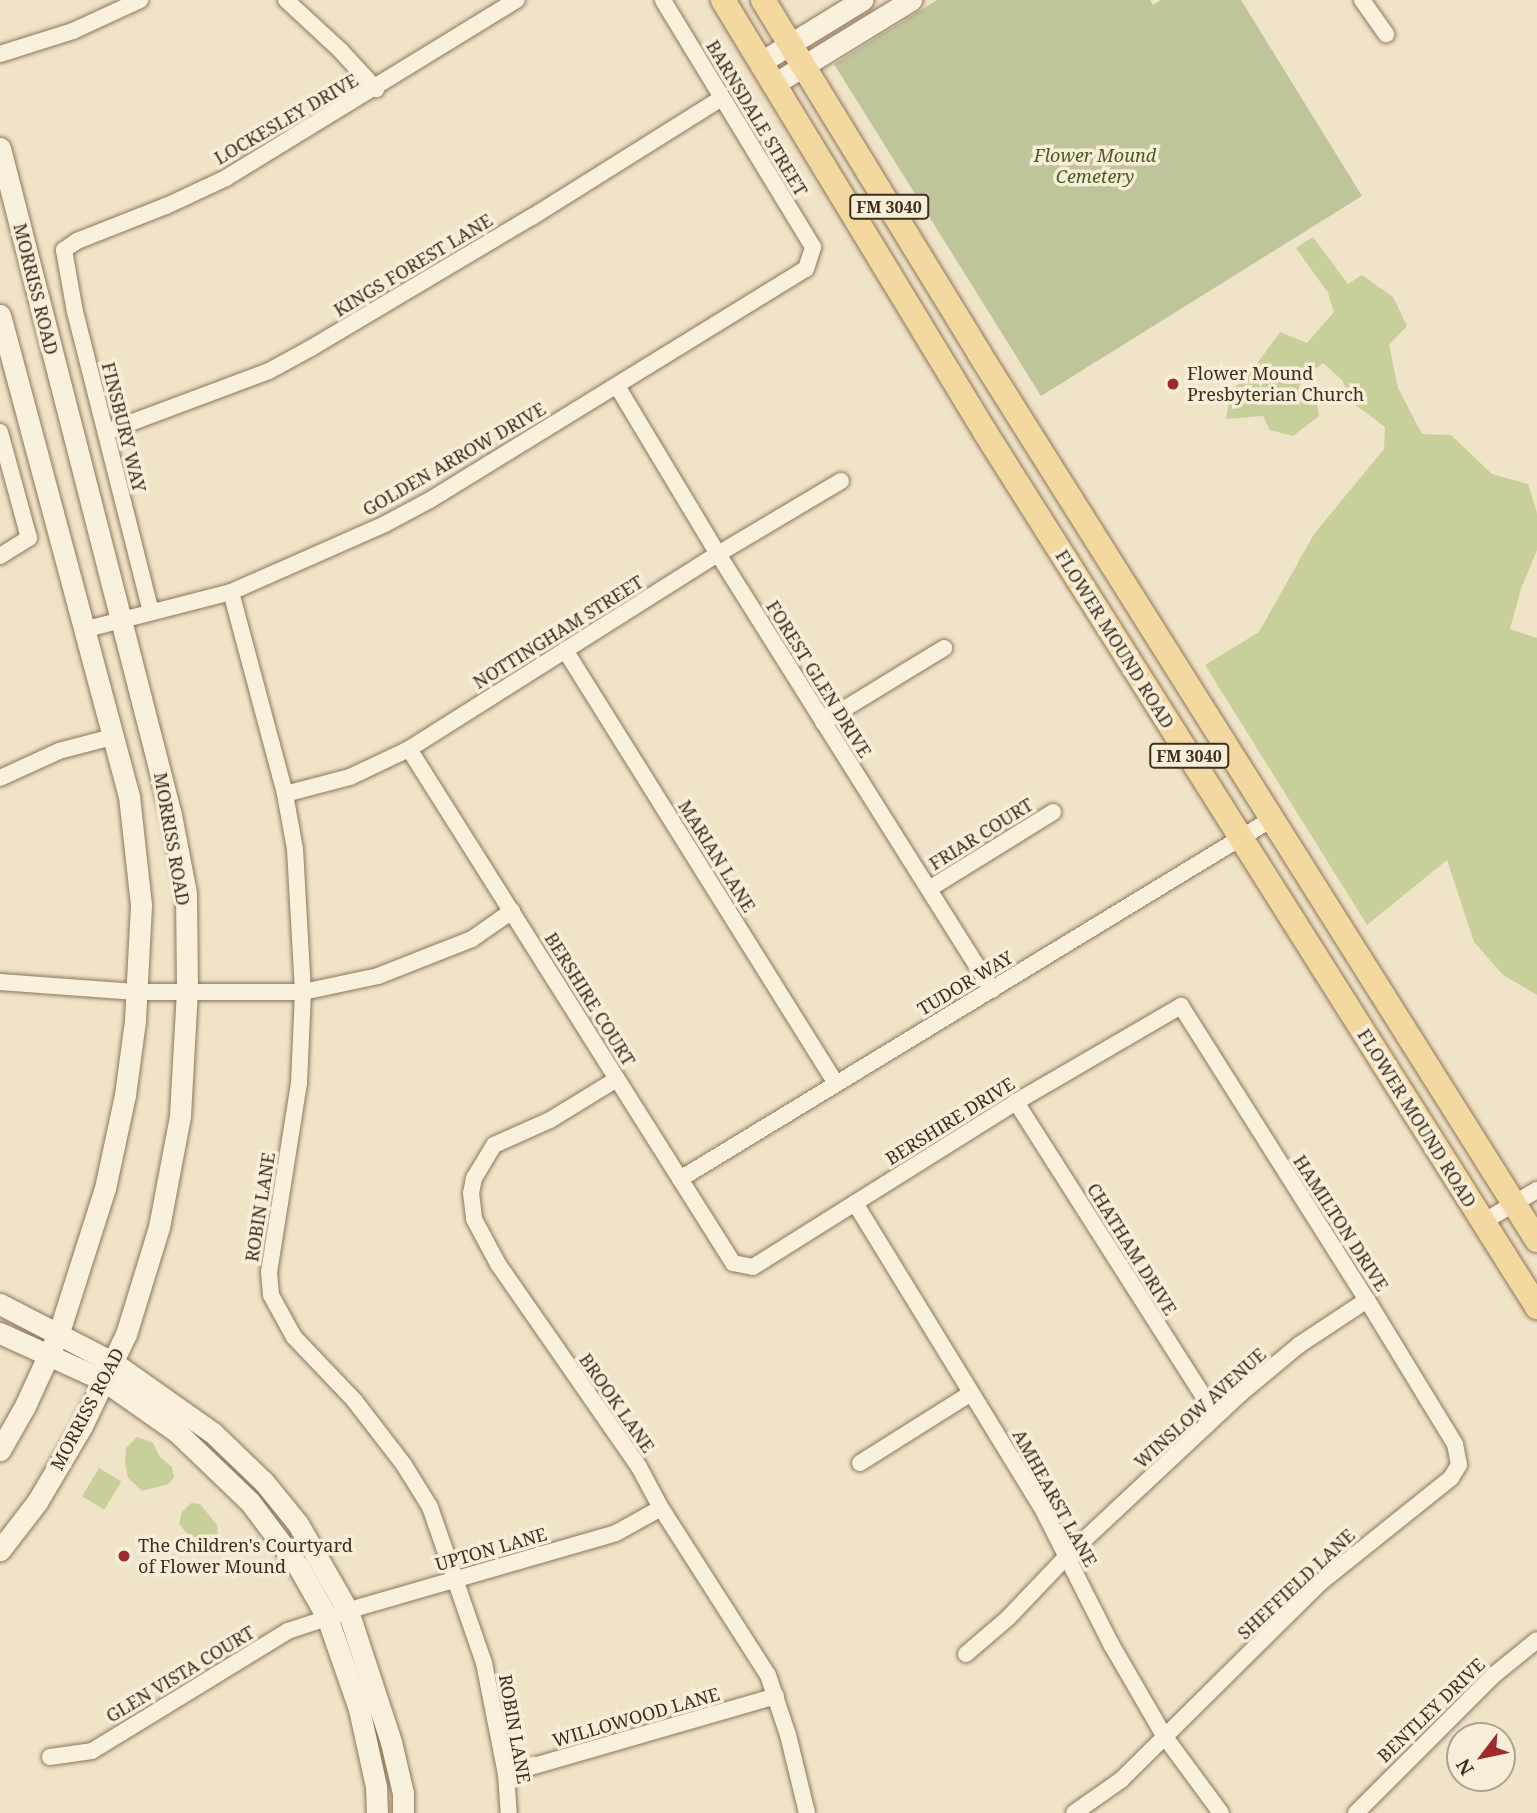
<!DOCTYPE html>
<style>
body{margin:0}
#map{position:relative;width:1537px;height:1813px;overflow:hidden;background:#f0e4c8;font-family:"Noto Serif",serif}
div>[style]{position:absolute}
.green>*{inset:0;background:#c9cf9b;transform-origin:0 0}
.cemetery>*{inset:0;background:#bfc49a}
.roads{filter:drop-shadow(0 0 2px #8d765c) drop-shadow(0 0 2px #8d765c)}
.street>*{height:16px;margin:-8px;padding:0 8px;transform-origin:8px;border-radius:8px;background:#faf1dc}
.secondary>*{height:21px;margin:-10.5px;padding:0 10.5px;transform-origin:10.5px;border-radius:10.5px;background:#faf1dc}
.primary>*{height:24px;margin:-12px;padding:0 12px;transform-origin:12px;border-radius:12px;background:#f3d9a0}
.dots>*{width:19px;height:19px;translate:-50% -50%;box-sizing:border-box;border:4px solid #f7eed8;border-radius:50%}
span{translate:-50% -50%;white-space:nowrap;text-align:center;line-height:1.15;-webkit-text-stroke:7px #f7eed8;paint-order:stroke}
.shield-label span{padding:2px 5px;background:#f7eed8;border:2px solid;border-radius:5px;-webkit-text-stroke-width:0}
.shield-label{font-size:16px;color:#3d2e20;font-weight:700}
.street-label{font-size:18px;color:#3d2e20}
.park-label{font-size:18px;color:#4d5a26;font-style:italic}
.poi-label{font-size:18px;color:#3d2e20}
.left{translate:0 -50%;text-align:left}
.north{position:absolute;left:1446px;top:1722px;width:70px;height:70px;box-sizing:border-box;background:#f7eed8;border:2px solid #ada18e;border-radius:50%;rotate:238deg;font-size:19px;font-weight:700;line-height:28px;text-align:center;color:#3d2e20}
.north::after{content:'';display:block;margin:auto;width:24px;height:32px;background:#9e2a2b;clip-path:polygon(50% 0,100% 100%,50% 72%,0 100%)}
</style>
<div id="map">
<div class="green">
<i style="clip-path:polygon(1313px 237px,1348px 284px,1362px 275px,1393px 297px,1407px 326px,1389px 345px,1398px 388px,1422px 434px,1451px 435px,1492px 474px,1528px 484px,1537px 513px,1537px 550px,1521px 589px,1510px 629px,1537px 638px,1537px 995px,1503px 975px,1474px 942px,1447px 860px,1367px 925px,1205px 665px,1259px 632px,1314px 534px,1384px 449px,1385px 427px,1353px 403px,1342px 380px,1323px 363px,1301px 380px,1298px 391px,1317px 403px,1319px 416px,1293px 436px,1270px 430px,1263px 416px,1226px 419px,1230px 392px,1253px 369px,1280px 332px,1307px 343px,1334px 312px,1328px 293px,1296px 248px)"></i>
<i style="clip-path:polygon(137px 1437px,153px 1443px,160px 1457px,172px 1467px,174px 1477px,169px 1484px,142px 1491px,128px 1478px,125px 1463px,126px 1448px)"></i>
<i style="left:99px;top:1468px;width:26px;height:33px;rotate:31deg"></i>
<i style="clip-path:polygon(191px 1503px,200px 1504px,218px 1526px,217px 1536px,206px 1542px,186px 1533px,179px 1523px,182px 1512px)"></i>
</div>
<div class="cemetery">
<i style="clip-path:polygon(937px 0,1150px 0,1153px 5px,1161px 0,1241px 0,1362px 196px,1041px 396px,834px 64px)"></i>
</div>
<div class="roads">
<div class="street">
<i style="left:286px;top:0;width:75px;rotate:42.8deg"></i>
<i style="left:341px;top:51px;width:52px;rotate:47.4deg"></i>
<i style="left:1362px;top:0;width:42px;rotate:54.8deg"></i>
<i style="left:0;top:54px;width:77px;rotate:-17.5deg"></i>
<i style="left:73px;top:31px;width:74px;rotate:-24.8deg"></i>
<i style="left:617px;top:386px;width:196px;rotate:59deg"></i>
<i style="left:718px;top:554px;width:515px;rotate:57.85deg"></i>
<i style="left:0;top:432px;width:110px;rotate:74.7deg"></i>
<i style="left:29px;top:538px;width:34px;rotate:148deg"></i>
<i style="left:106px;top:432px;width:174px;rotate:-20.5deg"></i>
<i style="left:269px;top:371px;width:48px;rotate:-28.7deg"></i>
<i style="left:311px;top:348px;width:257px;rotate:-30.7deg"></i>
<i style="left:532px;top:217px;width:224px;rotate:-32.1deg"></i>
<i style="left:231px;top:592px;width:209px;rotate:75deg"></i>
<i style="left:285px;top:794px;width:56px;rotate:79.7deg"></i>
<i style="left:295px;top:849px;width:143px;rotate:86.8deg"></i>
<i style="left:303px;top:992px;width:91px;rotate:92.5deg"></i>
<i style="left:299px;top:1083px;width:191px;rotate:99deg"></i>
<i style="left:269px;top:1272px;width:23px;rotate:85deg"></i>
<i style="left:271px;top:1295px;width:48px;rotate:61.3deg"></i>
<i style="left:294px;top:1337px;width:87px;rotate:46.4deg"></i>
<i style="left:354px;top:1400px;width:82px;rotate:52.4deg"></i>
<i style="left:404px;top:1465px;width:49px;rotate:58.2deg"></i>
<i style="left:430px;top:1507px;width:165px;rotate:70.9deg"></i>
<i style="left:484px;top:1663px;width:113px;rotate:78.8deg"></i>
<i style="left:506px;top:1774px;width:39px;rotate:86deg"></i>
<i style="left:151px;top:612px;width:309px;rotate:-104.2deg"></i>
<i style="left:75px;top:312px;width:63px;rotate:-100.1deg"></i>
<i style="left:64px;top:250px;width:16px;rotate:-35deg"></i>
<i style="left:77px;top:241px;width:96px;rotate:-21.5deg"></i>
<i style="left:166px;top:206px;width:66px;rotate:-25deg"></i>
<i style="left:226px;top:178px;width:341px;rotate:-31.5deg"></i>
<i style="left:83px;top:630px;width:153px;rotate:-14.4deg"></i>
<i style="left:231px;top:592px;width:168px;rotate:-23.8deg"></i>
<i style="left:385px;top:524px;width:51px;rotate:-28.1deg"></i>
<i style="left:430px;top:500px;width:441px;rotate:-31.6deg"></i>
<i style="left:806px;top:269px;width:23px;rotate:-72deg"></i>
<i style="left:813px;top:247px;width:289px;rotate:-121.3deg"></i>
<i style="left:565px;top:650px;width:509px;rotate:57.99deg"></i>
<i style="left:823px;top:722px;width:142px;rotate:-31.4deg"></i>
<i style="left:409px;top:749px;width:608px;rotate:57.77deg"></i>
<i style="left:733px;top:1263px;width:20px;rotate:11deg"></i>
<i style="left:753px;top:1267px;width:310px;rotate:-32.1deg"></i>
<i style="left:1016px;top:1102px;width:191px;rotate:-30.2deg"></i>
<i style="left:1181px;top:1006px;width:348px;rotate:57.7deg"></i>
<i style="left:1367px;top:1300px;width:169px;rotate:58.6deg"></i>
<i style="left:1455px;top:1444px;width:21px;rotate:79deg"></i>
<i style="left:1459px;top:1465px;width:15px;rotate:122deg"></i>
<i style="left:1451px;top:1478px;width:168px;rotate:141.3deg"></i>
<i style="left:1320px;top:1583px;width:280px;rotate:135.3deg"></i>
<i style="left:1121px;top:1780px;width:57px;rotate:144.9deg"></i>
<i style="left:0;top:778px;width:65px;rotate:-24.6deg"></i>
<i style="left:59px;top:751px;width:55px;rotate:-14.8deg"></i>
<i style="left:285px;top:794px;width:67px;rotate:-14.7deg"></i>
<i style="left:350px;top:777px;width:65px;rotate:-25.4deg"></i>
<i style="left:409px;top:749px;width:365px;rotate:-32.3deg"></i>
<i style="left:718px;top:554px;width:143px;rotate:-30.7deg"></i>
<i style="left:929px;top:889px;width:146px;rotate:-31.8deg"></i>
<i style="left:0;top:982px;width:136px;rotate:4.2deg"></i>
<i style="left:136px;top:992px;width:167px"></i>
<i style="left:303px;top:992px;width:77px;rotate:-12deg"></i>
<i style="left:378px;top:976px;width:101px;rotate:-21.5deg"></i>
<i style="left:472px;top:939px;width:49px;rotate:-35deg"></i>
<i style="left:617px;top:1079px;width:79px;rotate:148.5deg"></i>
<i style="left:550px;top:1120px;width:61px;rotate:155.9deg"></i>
<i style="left:494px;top:1145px;width:39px;rotate:121deg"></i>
<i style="left:474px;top:1178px;width:15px;rotate:101deg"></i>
<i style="left:471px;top:1193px;width:26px;rotate:83deg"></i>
<i style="left:474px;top:1219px;width:51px;rotate:61.9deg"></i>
<i style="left:498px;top:1264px;width:247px;rotate:55.2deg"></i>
<i style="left:639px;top:1467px;width:47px;rotate:61.8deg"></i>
<i style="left:661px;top:1508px;width:198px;rotate:57.4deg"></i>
<i style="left:768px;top:1675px;width:63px;rotate:71.6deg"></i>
<i style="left:788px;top:1735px;width:80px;rotate:76.3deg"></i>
<i style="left:1016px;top:1102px;width:372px;rotate:57.5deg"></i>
<i style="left:680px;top:1179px;width:691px;rotate:-31.32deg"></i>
<i style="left:855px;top:1203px;width:356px;rotate:58.5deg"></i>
<i style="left:1041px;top:1506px;width:155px;rotate:63.1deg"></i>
<i style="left:1111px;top:1644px;width:108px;rotate:59.9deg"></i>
<i style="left:1165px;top:1737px;width:94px;rotate:53.6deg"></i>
<i style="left:1483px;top:1222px;width:63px;rotate:-30.7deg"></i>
<i style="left:860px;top:1463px;width:131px;rotate:-32.2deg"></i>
<i style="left:966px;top:1654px;width:55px;rotate:-40.6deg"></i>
<i style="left:1008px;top:1618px;width:86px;rotate:-46.4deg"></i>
<i style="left:1067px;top:1556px;width:237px;rotate:-43.1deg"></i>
<i style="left:1240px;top:1394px;width:77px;rotate:-39.7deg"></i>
<i style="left:1299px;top:1345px;width:82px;rotate:-33.5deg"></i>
<i style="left:50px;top:1757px;width:42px;rotate:-8.1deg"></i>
<i style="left:92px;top:1751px;width:230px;rotate:-31.5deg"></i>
<i style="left:288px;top:1631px;width:76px;rotate:-18.4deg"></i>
<i style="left:360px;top:1607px;width:266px;rotate:-16.1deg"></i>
<i style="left:616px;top:1533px;width:51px;rotate:-29.1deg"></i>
<i style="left:506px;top:1774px;width:281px;rotate:-16.1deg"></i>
<i style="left:1356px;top:1813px;width:195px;rotate:-45deg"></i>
<i style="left:1494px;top:1675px;width:55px;rotate:-39.1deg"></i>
</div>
<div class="secondary">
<i style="left:761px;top:62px;width:119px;rotate:-31.5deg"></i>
<i style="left:774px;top:84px;width:161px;rotate:-31.5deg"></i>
<i style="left:0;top:148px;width:689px;rotate:75.62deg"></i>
<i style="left:171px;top:815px;width:79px;rotate:79.1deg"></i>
<i style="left:186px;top:893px;width:97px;rotate:89.4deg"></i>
<i style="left:187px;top:990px;width:126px;rotate:93.2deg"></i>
<i style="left:180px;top:1116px;width:113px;rotate:100.7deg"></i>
<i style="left:159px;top:1227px;width:112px;rotate:107.1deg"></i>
<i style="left:126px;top:1334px;width:102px;rotate:115.6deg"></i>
<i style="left:82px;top:1426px;width:88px;rotate:120.6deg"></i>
<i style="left:37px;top:1502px;width:61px;rotate:127.6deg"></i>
<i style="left:0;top:315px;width:498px;rotate:75deg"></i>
<i style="left:129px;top:796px;width:110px;rotate:83.7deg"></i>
<i style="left:141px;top:905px;width:116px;rotate:93deg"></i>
<i style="left:135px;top:1021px;width:75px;rotate:97.7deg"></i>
<i style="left:125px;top:1095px;width:95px;rotate:102.1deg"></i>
<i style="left:105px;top:1188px;width:151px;rotate:107.7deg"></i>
<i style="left:59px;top:1332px;width:81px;rotate:114.7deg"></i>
<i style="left:25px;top:1406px;width:51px;rotate:119.6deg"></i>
<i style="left:0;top:1304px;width:128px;rotate:27.4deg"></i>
<i style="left:114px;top:1363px;width:121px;rotate:35.3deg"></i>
<i style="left:213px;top:1433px;width:71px;rotate:43.9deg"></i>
<i style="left:264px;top:1482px;width:54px;rotate:51deg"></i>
<i style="left:298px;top:1524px;width:100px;rotate:60.1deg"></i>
<i style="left:348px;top:1611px;width:138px;rotate:71.8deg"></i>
<i style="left:391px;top:1742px;width:52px;rotate:76.8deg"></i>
<i style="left:403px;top:1793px;width:20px;rotate:90deg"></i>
<i style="left:0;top:1333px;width:113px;rotate:24.5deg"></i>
<i style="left:103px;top:1380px;width:90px;rotate:35.1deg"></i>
<i style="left:177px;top:1432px;width:101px;rotate:43.8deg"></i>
<i style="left:250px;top:1502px;width:80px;rotate:53.1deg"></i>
<i style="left:298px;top:1566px;width:59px;rotate:60.4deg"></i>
<i style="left:327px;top:1617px;width:97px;rotate:70.8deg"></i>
<i style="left:359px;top:1709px;width:79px;rotate:77.6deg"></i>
<i style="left:376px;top:1786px;width:27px;rotate:88deg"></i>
</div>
<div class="primary">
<i style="left:723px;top:0;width:505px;rotate:58.76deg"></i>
<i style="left:985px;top:432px;width:1035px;rotate:57.75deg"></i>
<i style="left:763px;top:0;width:414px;rotate:58.5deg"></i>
<i style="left:979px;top:353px;width:1048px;rotate:57.83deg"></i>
</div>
</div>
<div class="dots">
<i style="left:1173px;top:384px;background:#9e2a2b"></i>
<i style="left:124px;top:1556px;background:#9e2a2b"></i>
</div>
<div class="shield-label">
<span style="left:889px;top:207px">FM 3040</span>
<span style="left:1189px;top:756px">FM 3040</span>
</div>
<div class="street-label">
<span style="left:757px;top:118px;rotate:59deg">BARNSDALE STREET</span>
<span style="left:286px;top:119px;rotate:-30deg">LOCKESLEY DRIVE</span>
<span style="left:413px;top:265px;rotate:-31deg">KINGS FOREST LANE</span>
<span style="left:36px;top:289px;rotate:76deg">MORRISS ROAD</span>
<span style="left:124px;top:427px;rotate:76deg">FINSBURY WAY</span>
<span style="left:454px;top:459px;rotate:-30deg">GOLDEN ARROW DRIVE</span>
<span style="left:558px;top:632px;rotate:-32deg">NOTTINGHAM STREET</span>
<span style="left:1115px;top:639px;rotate:58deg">FLOWER MOUND ROAD</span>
<span style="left:819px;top:679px;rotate:58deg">FOREST GLEN DRIVE</span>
<span style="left:981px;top:834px;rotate:-32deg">FRIAR COURT</span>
<span style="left:172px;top:839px;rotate:80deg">MORRISS ROAD</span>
<span style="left:717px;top:856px;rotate:58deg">MARIAN LANE</span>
<span style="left:965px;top:983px;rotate:-31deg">TUDOR WAY</span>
<span style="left:590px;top:999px;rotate:58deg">BERSHIRE COURT</span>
<span style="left:1417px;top:1118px;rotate:58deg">FLOWER MOUND ROAD</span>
<span style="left:950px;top:1121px;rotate:-32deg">BERSHIRE DRIVE</span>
<span style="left:260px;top:1207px;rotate:-81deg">ROBIN LANE</span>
<span style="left:1341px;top:1223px;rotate:57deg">HAMILTON DRIVE</span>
<span style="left:1132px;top:1249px;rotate:58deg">CHATHAM DRIVE</span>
<span style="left:617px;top:1403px;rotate:55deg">BROOK LANE</span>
<span style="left:1200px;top:1408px;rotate:-42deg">WINSLOW AVENUE</span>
<span style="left:87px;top:1409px;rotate:-62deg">MORRISS ROAD</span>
<span style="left:1055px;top:1498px;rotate:61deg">AMHEARST LANE</span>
<span style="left:491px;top:1549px;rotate:-16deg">UPTON LANE</span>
<span style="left:1296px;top:1584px;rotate:-43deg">SHEFFIELD LANE</span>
<span style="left:180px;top:1674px;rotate:-31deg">GLEN VISTA COURT</span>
<span style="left:1431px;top:1710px;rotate:-44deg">BENTLEY DRIVE</span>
<span style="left:636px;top:1717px;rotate:-16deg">WILLOWOOD LANE</span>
<span style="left:515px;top:1729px;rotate:80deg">ROBIN LANE</span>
</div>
<div class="park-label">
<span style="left:1095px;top:166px">Flower Mound<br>Cemetery</span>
</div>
<div class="poi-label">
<span class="left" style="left:1187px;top:384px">Flower Mound<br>Presbyterian Church</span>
<span class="left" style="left:138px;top:1556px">The Children's Courtyard<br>of Flower Mound</span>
</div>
<div class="north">N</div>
</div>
